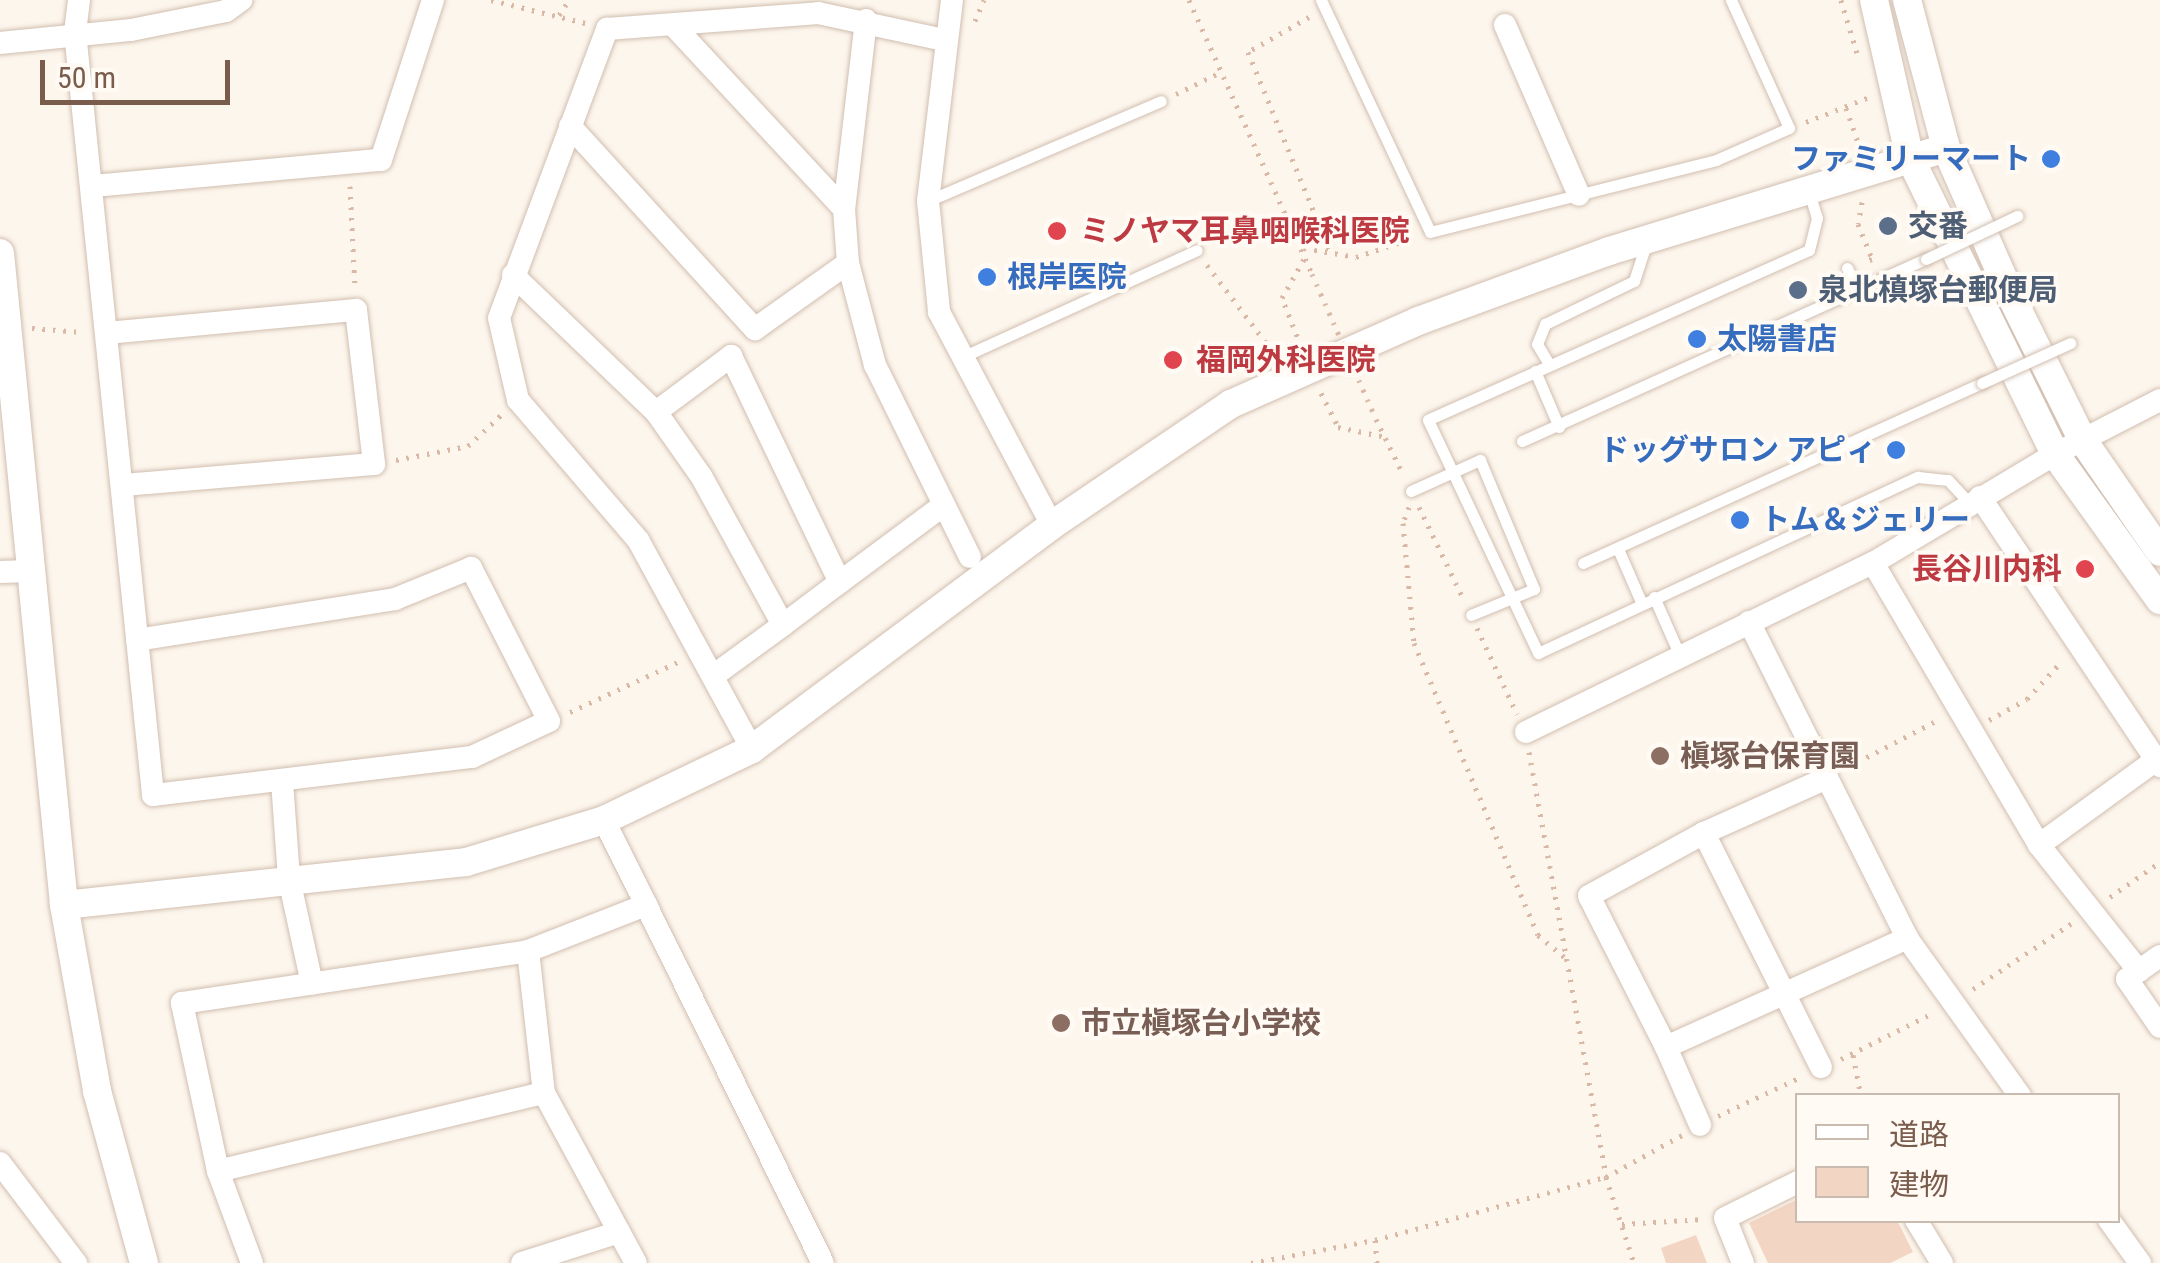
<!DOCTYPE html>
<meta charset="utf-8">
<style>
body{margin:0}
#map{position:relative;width:2160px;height:1263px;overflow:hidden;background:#fdf6ec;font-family:"Roboto Condensed","Noto Sans JP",sans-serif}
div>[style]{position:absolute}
.building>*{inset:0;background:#f3d5c3}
.path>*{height:5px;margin-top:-2.5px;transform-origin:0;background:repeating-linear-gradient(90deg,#d9b8a5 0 2.5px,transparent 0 10.5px)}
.roads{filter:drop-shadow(0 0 2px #d1beb0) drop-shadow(0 0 2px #d1beb0)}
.service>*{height:11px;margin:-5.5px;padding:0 5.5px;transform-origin:5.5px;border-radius:5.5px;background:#fff}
.minor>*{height:22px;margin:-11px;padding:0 11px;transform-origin:11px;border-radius:11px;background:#fff}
.tertiary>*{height:28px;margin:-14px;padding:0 14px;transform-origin:14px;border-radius:14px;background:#fff}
.path-bridge>*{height:5px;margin-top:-2.5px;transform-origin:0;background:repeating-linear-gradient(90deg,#d9b8a5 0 2.5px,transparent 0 10.5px)}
.bridges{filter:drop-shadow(0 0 2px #d1beb0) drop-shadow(0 0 2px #d1beb0)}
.service-bridge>*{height:11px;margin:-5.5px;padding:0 5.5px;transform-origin:5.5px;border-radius:5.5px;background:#fff}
.dots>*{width:28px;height:28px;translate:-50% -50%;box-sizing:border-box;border:5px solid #fffaf3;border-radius:50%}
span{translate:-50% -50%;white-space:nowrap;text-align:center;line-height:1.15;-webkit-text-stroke:8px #fffaf3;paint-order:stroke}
.shop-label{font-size:30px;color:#366cbe;font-weight:700}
.right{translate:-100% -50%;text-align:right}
.left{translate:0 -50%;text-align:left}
.service-label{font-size:30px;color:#4e5e75;font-weight:700}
.health-label{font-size:30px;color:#be3a42;font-weight:700}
.education-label{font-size:30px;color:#785e54;font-weight:700}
.legend{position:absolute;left:1795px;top:1093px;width:325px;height:130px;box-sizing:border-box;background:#fffaf3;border:2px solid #cabbb1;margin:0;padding:12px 18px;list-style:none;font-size:30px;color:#7a5c4d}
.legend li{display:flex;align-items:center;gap:20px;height:50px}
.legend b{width:50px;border:2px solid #cabbb1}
.scale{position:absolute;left:40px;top:60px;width:190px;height:45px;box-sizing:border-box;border:5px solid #7a5c4d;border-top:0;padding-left:12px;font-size:30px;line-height:35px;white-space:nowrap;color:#7a5c4d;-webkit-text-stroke:8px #fffaf3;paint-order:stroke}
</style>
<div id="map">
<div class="building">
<i style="clip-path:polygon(1798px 1199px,1798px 1220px,1897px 1220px,1913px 1252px,1890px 1263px,1768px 1263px,1749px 1223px)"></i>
<i style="clip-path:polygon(1696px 1235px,1707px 1263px,1666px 1263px,1661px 1248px)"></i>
</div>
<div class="path">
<i style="left:491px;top:0;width:97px;rotate:13.7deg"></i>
<i style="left:1189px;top:0;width:300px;rotate:65.8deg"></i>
<i style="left:1841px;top:0;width:55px;rotate:73.2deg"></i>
<i style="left:559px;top:15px;width:18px;rotate:-56deg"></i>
<i style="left:1309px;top:17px;width:70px;rotate:150.2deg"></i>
<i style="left:1248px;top:52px;width:217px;rotate:67.6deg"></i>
<i style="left:975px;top:21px;width:23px;rotate:-67deg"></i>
<i style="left:1176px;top:94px;width:52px;rotate:-26.1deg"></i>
<i style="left:1846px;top:108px;width:42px;rotate:70.7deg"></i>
<i style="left:1806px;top:122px;width:68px;rotate:-21.6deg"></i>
<i style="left:350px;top:186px;width:104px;rotate:87.2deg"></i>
<i style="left:1862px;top:202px;width:22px;rotate:100deg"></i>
<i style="left:1858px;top:224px;width:38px;rotate:68deg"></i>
<i style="left:1872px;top:259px;width:9px;rotate:162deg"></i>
<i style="left:1304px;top:248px;width:53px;rotate:9.8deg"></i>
<i style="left:1356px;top:257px;width:60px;rotate:-18.4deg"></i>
<i style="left:1207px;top:265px;width:114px;rotate:52.8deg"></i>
<i style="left:32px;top:328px;width:49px;rotate:4.7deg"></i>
<i style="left:1301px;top:346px;width:52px;rotate:-111.6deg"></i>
<i style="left:1282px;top:298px;width:45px;rotate:-60.6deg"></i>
<i style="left:1321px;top:393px;width:38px;rotate:63deg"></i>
<i style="left:1338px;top:427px;width:49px;rotate:11.8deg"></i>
<i style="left:1376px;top:419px;width:61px;rotate:63.9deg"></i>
<i style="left:396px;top:460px;width:73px;rotate:-11deg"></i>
<i style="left:468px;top:446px;width:45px;rotate:-43.2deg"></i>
<i style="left:1409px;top:507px;width:17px;rotate:111deg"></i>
<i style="left:1403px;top:523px;width:121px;rotate:84.8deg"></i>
<i style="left:1414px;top:643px;width:317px;rotate:67deg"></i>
<i style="left:1538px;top:935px;width:34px;rotate:40deg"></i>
<i style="left:1419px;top:507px;width:103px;rotate:64.2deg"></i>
<i style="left:1477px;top:628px;width:95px;rotate:65.1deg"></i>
<i style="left:570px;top:712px;width:119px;rotate:-24.8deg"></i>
<i style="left:1989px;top:720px;width:43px;rotate:-28.9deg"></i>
<i style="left:2027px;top:699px;width:50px;rotate:-47.4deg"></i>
<i style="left:1529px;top:752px;width:432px;rotate:79.7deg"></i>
<i style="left:1606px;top:1177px;width:90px;rotate:72deg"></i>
<i style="left:1848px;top:767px;width:104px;rotate:-27.6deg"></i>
<i style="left:2110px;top:897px;width:61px;rotate:-35deg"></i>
<i style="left:1973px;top:989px;width:119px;rotate:-33.7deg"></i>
<i style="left:1853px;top:1055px;width:42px;rotate:79deg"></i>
<i style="left:1841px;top:1059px;width:103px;rotate:-26.6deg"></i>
<i style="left:1718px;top:1116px;width:94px;rotate:-25.2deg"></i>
<i style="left:1622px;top:1224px;width:82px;rotate:-3.5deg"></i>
<i style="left:1375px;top:1240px;width:23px;rotate:85deg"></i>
<i style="left:1251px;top:1263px;width:126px;rotate:-10.5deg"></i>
<i style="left:1375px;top:1240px;width:239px;rotate:-15.3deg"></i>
<i style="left:1606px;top:1177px;width:87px;rotate:-28.9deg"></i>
</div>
<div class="roads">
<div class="service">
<i style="left:1321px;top:0;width:256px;rotate:64.8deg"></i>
<i style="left:1430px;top:232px;width:295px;rotate:-14.1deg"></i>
<i style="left:1716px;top:160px;width:80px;rotate:-23.7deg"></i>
<i style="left:1789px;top:128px;width:141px;rotate:-114.4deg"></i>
<i style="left:1809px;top:192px;width:27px;rotate:73deg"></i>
<i style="left:1817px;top:218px;width:33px;rotate:104deg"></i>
<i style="left:1809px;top:250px;width:417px;rotate:156deg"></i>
<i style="left:1428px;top:420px;width:258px;rotate:64.7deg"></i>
<i style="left:1538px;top:653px;width:419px;rotate:-24.9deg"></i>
<i style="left:1918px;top:477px;width:30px;rotate:6deg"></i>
<i style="left:1948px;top:480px;width:33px;rotate:47deg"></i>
<i style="left:930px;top:200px;width:251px;rotate:-23.2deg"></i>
<i style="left:1847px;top:268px;width:23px;rotate:67deg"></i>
<i style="left:960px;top:358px;width:260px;rotate:-24.5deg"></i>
<i style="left:1549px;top:364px;width:23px;rotate:-121deg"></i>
<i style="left:1537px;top:344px;width:22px;rotate:-68deg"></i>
<i style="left:1545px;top:324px;width:99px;rotate:-25.8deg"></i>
<i style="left:1634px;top:281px;width:40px;rotate:-72deg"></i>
<i style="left:1535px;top:371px;width:61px;rotate:66.8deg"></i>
<i style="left:1522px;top:441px;width:443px;rotate:-24.3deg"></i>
<i style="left:1411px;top:491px;width:76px;rotate:-24.2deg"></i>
<i style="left:1480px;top:460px;width:140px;rotate:67.3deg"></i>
<i style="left:1534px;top:589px;width:68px;rotate:157.6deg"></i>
<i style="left:1618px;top:549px;width:60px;rotate:66.4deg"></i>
<i style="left:1583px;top:563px;width:438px;rotate:-24.3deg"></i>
<i style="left:1654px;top:597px;width:64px;rotate:66.2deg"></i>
</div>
<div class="minor">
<i style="left:79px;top:0;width:32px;rotate:97deg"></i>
<i style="left:75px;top:32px;width:767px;rotate:84.16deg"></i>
<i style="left:153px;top:795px;width:321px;rotate:-6.8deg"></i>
<i style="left:472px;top:757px;width:85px;rotate:-25.1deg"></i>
<i style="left:549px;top:721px;width:172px;rotate:-117deg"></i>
<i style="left:471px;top:568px;width:82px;rotate:157.8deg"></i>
<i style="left:395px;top:599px;width:261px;rotate:171deg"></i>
<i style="left:952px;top:0;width:202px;rotate:96.8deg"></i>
<i style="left:928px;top:201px;width:112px;rotate:84.3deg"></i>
<i style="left:939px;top:312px;width:241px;rotate:62.1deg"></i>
<i style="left:866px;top:20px;width:190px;rotate:96.6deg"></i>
<i style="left:844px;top:209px;width:54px;rotate:85.8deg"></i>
<i style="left:848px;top:263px;width:106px;rotate:75.2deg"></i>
<i style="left:875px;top:365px;width:214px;rotate:63.7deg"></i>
<i style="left:673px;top:25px;width:251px;rotate:47.1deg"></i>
<i style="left:1505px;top:25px;width:185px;rotate:66.5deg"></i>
<i style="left:0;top:43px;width:132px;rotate:-5.7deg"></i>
<i style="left:131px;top:30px;width:97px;rotate:-11.3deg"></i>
<i style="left:226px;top:11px;width:19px;rotate:-36deg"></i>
<i style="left:570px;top:126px;width:275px;rotate:47.7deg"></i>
<i style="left:755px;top:329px;width:114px;rotate:-35.4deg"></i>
<i style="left:93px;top:186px;width:289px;rotate:-5.2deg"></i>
<i style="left:381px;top:160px;width:168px;rotate:-72deg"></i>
<i style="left:513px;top:275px;width:198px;rotate:43.8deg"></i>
<i style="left:107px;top:333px;width:250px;rotate:-5.3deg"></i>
<i style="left:356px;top:310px;width:155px;rotate:83.3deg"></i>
<i style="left:374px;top:464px;width:252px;rotate:175.2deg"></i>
<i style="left:1980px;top:497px;width:324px;rotate:56.2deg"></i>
<i style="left:1873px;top:563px;width:327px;rotate:59.5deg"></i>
<i style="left:2039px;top:845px;width:161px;rotate:51.6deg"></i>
<i style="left:0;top:572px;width:30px;rotate:-2deg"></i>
<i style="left:1749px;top:622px;width:353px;rotate:63.4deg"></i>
<i style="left:1907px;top:938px;width:194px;rotate:54.4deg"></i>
<i style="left:783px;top:625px;width:71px;rotate:-37deg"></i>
<i style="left:713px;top:676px;width:87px;rotate:-36.1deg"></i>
<i style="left:783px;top:625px;width:170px;rotate:-118.8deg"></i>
<i style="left:701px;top:476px;width:78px;rotate:-125.1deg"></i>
<i style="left:656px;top:412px;width:94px;rotate:-36.7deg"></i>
<i style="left:731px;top:356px;width:251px;rotate:64.3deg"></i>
<i style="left:840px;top:582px;width:126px;rotate:-36.6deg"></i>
<i style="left:1526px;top:732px;width:386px;rotate:-26deg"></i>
<i style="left:1873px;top:563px;width:212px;rotate:-30.9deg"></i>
<i style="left:2055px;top:454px;width:118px;rotate:-27.2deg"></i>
<i style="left:752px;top:749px;width:238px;rotate:-118.6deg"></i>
<i style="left:638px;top:540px;width:184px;rotate:-130.6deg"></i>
<i style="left:518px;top:400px;width:84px;rotate:-103deg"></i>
<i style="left:499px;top:318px;width:309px;rotate:-69.5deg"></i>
<i style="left:607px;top:29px;width:212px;rotate:-4.3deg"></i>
<i style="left:818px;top:13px;width:129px;rotate:12.1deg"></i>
<i style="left:282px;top:781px;width:98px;rotate:85.9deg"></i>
<i style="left:289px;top:879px;width:107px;rotate:77.6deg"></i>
<i style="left:604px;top:820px;width:494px;rotate:63.7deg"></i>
<i style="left:1704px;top:833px;width:131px;rotate:151.3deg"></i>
<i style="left:1589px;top:896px;width:169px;rotate:63deg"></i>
<i style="left:1666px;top:1047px;width:265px;rotate:-24.3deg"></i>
<i style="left:2039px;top:845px;width:145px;rotate:-36deg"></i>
<i style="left:528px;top:951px;width:143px;rotate:83.6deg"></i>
<i style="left:544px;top:1093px;width:193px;rotate:61.6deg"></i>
<i style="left:2160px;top:956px;width:40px;rotate:145.1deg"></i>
<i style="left:2127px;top:979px;width:58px;rotate:55.5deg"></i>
<i style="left:1666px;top:1047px;width:85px;rotate:66.4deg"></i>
<i style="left:1821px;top:1067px;width:262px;rotate:-116.6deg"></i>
<i style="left:1704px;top:833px;width:135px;rotate:-24.1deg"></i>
<i style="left:0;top:1163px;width:126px;rotate:52.8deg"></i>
<i style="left:218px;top:1171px;width:335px;rotate:-13.5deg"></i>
<i style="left:1916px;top:1220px;width:50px;rotate:58.8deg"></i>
<i style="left:2109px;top:1220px;width:53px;rotate:54.2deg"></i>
<i style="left:252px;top:1263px;width:98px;rotate:-110.3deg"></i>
<i style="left:218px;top:1171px;width:172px;rotate:-102.1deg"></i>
<i style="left:182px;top:1003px;width:350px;rotate:-8.5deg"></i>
<i style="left:528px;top:951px;width:127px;rotate:-21.3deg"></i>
<i style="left:522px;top:1263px;width:102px;rotate:-17.7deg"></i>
<i style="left:1743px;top:1263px;width:48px;rotate:-111.8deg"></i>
<i style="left:1725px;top:1218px;width:81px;rotate:-26.3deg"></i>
</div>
<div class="tertiary">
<i style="left:1874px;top:0;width:162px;rotate:77.2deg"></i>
<i style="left:1910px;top:158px;width:330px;rotate:63.9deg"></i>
<i style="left:2055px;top:454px;width:180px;rotate:54.3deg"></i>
<i style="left:1907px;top:0;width:153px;rotate:75.2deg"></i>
<i style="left:1946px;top:148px;width:159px;rotate:66.3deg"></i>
<i style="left:2010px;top:294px;width:162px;rotate:63.6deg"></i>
<i style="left:2082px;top:439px;width:137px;rotate:55.4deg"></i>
<i style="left:0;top:253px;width:655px;rotate:84.39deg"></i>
<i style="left:64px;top:905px;width:189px;rotate:79.9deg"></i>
<i style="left:97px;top:1091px;width:178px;rotate:74.7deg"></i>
<i style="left:64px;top:905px;width:404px;rotate:-6.1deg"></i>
<i style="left:466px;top:862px;width:144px;rotate:-16.9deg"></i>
<i style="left:604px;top:820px;width:164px;rotate:-25.6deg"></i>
<i style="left:752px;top:749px;width:374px;rotate:-36.7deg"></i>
<i style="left:1052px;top:525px;width:216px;rotate:-34.1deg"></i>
<i style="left:1231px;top:404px;width:205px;rotate:-23.9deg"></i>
<i style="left:1418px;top:321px;width:203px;rotate:-20.1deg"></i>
<i style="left:1609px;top:251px;width:352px;rotate:-17deg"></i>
</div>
</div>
<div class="path-bridge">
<i style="left:1312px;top:274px;width:158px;rotate:66.2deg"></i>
</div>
<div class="bridges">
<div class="service-bridge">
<i style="left:1926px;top:259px;width:101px;rotate:-25.3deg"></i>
<i style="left:1982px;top:383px;width:97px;rotate:-24.4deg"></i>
</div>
</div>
<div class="dots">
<i style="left:2051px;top:159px;background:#3f7fe0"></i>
<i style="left:1888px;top:226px;background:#5c6f8a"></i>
<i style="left:1057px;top:231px;background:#e0444e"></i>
<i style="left:987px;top:277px;background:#3f7fe0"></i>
<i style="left:1798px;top:290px;background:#5c6f8a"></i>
<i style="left:1697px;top:339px;background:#3f7fe0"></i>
<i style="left:1173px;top:360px;background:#e0444e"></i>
<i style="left:1896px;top:450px;background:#3f7fe0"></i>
<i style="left:1740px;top:520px;background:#3f7fe0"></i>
<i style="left:2085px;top:569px;background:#e0444e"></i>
<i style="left:1660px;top:756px;background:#8d6e63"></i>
<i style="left:1061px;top:1023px;background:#8d6e63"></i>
</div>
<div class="shop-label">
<span class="right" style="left:2031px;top:159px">ファミリーマート</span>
<span class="left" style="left:1007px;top:277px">根岸医院</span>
<span class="left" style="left:1717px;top:339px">太陽書店</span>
<span class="right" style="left:1876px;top:450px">ドッグサロン アピィ</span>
<span class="left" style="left:1760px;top:520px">トム＆ジェリー</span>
</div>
<div class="service-label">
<span class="left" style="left:1908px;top:226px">交番</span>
<span class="left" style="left:1818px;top:290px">泉北槙塚台郵便局</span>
</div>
<div class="health-label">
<span class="left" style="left:1080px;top:231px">ミノヤマ耳鼻咽喉科医院</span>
<span class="left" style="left:1196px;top:360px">福岡外科医院</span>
<span class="right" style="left:2062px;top:569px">長谷川内科</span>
</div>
<div class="education-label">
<span class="left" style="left:1680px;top:756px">槇塚台保育園</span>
<span class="left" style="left:1081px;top:1023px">市立槇塚台小学校</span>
</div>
<ul class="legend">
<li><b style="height:12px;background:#fff"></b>道路</li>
<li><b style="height:28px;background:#f3d5c3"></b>建物</li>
</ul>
<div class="scale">50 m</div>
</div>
